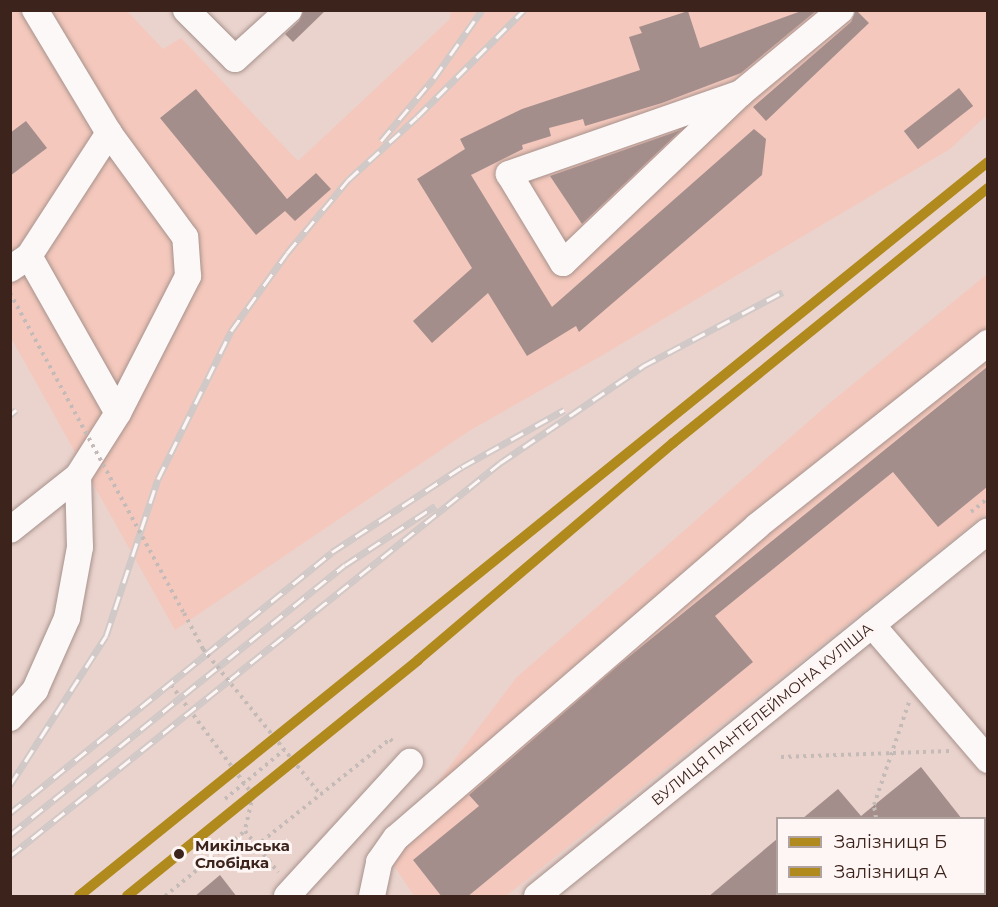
<!DOCTYPE html>
<meta charset="utf-8">
<style>
body{margin:0}
#map{position:relative;width:998px;height:907px;overflow:hidden;background:#ead3cd;font-family:Montserrat,sans-serif}
div>[style]{position:absolute}
.built>*{inset:0;background:#f4c8bc}
.building>*{inset:0;background:#a48e8c;transform-origin:0 0}
.path>*{height:4px;margin-top:-2px;transform-origin:0;background:repeating-linear-gradient(90deg,#c4bbb8 0 3px,transparent 0 7.5px)}
.roads{filter:drop-shadow(0 0 2px #a7928c) drop-shadow(0 0 2px #a7928c)}
.minor>*{height:26px;margin:-13px;padding:0 13px;transform-origin:13px;border-radius:13px;background:#fcf8f8}
.rail>*{height:7px;margin-top:-3.5px;transform-origin:0;background:repeating-linear-gradient(90deg,#fef6f4 0 14px,#d0c9c7 0 28px);box-sizing:border-box;border-block:2px solid #d0c9c7}
.path-bridge>*{height:4px;margin-top:-2px;transform-origin:0;background:repeating-linear-gradient(90deg,#c4bbb8 0 3px,transparent 0 7.5px)}
.rail-1>*{height:10px;margin:-5px;padding:0 5px;transform-origin:5px;border-radius:5px;background:#b18a1d}
.rail-2>*{height:10px;margin:-5px;padding:0 5px;transform-origin:5px;border-radius:5px;background:#b18a1d}
.dots>*{width:16px;height:16px;translate:-50% -50%;box-sizing:border-box;border:3px solid #fef6f4;border-radius:50%}
span{translate:-50% -50%;white-space:nowrap;text-align:center;line-height:1.15;-webkit-text-stroke:6px #fef6f4;paint-order:stroke}
.street-label{font-size:15px;color:#3c231c}
.stop-label{font-size:15px;color:#3c231c;font-weight:700}
.left{translate:0 -50%;text-align:left}
.frame{position:absolute;inset:0;border:12px solid #3c231c;pointer-events:none}
.legend{position:absolute;left:776px;top:817px;width:210px;height:78px;box-sizing:border-box;background:#fef6f4;border:2px solid #b0a29e;margin:0;padding:8px 10px;list-style:none;font-size:18px;color:#3c231c}
.legend li{display:flex;align-items:center;gap:12px;height:30px}
.legend b{width:30px;border:2px solid #b0a29e}
</style>
<div id="map">
<div class="built">
<i style="clip-path:polygon(10px 11px,127px 11px,163px 49px,181px 38px,298px 161px,450px 19px,451px 11px,987px 11px,987px 115px,950px 149px,601px 356px,469px 431px,175px 630px,11px 338px)"></i>
<i style="clip-path:polygon(987px 274px,987px 513px,506px 896px,414px 896px,385px 852px,516px 678px,825px 407px)"></i>
</div>
<div class="building">
<i style="clip-path:polygon(304px 10px,326px 10px,293px 42px,285px 34px,299px 21px)"></i>
<i style="clip-path:polygon(804px 10px,817px 10px,741px 73px,662px 103px,585px 126px,583px 119px,549px 128px,551px 136px,522px 145px,523px 149px,471px 175px,552px 307px,754px 129px,766px 139px,762px 175px,579px 332px,576px 326px,527px 356px,488px 293px,432px 343px,413px 321px,472px 268px,417px 179px,465px 149px,460px 139px,522px 109px,640px 70px,629px 37px,642px 33px,639px 27px,688px 11px,700px 48px)"></i>
<i style="clip-path:polygon(856px 10px,869px 23px,766px 121px,753px 107px,851px 22px)"></i>
<i style="left:959px;top:88px;width:23px;height:70px;rotate:52deg"></i>
<i style="clip-path:polygon(196px 89px,287px 199px,316px 173px,331px 189px,295px 221px,285px 211px,256px 235px,160px 118px)"></i>
<i style="clip-path:polygon(26px 121px,47px 148px,10px 176px,10px 133px)"></i>
<i style="clip-path:polygon(681px 130px,582px 224px,550px 176px)"></i>
<i style="clip-path:polygon(987px 367px,987px 487px,938px 527px,893px 472px,715px 616px,753px 662px,467px 897px,442px 897px,413px 860px,479px 806px,469px 795px,620px 664px)"></i>
<i style="clip-path:polygon(921px 767px,962px 819px,802px 819px,838px 789px,861px 816px)"></i>
<i style="clip-path:polygon(777px 839px,777px 897px,708px 897px)"></i>
<i style="clip-path:polygon(220px 875px,237px 897px,194px 897px)"></i>
</div>
<div class="path">
<i style="left:971px;top:512px;width:22px;rotate:-39deg"></i>
<i style="left:184px;top:613px;width:41px;rotate:62.2deg"></i>
<i style="left:171px;top:685px;width:137px;rotate:53.3deg"></i>
<i style="left:253px;top:795px;width:37px;rotate:103deg"></i>
<i style="left:781px;top:757px;width:169px;rotate:-2deg"></i>
<i style="left:225px;top:799px;width:77px;rotate:-39.7deg"></i>
<i style="left:876px;top:818px;width:13px;rotate:-99deg"></i>
<i style="left:874px;top:805px;width:109px;rotate:-71.2deg"></i>
<i style="left:256px;top:846px;width:171px;rotate:-38.6deg"></i>
<i style="left:390px;top:739px;width:7px;rotate:45deg"></i>
<i style="left:165px;top:896px;width:103px;rotate:-39.1deg"></i>
<i style="left:245px;top:831px;width:53px;rotate:51.2deg"></i>
</div>
<div class="roads">
<div class="minor">
<i style="left:186px;top:10px;width:69px;rotate:45deg"></i>
<i style="left:235px;top:59px;width:73px;rotate:-42.2deg"></i>
<i style="left:741px;top:93px;width:246px;rotate:160.8deg"></i>
<i style="left:509px;top:174px;width:104px;rotate:58.8deg"></i>
<i style="left:563px;top:263px;width:246px;rotate:-43.7deg"></i>
<i style="left:741px;top:93px;width:130px;rotate:-39.7deg"></i>
<i style="left:29px;top:256px;width:180px;rotate:60.5deg"></i>
<i style="left:10px;top:269px;width:23px;rotate:-34deg"></i>
<i style="left:29px;top:256px;width:147px;rotate:-57deg"></i>
<i style="left:10px;top:530px;width:87px;rotate:-38.5deg"></i>
<i style="left:872px;top:625px;width:178px;rotate:49.3deg"></i>
<i style="left:10px;top:718px;width:38px;rotate:-48deg"></i>
<i style="left:35px;top:690px;width:79px;rotate:-66deg"></i>
<i style="left:67px;top:618px;width:72px;rotate:-79.6deg"></i>
<i style="left:80px;top:547px;width:71px;rotate:-91.6deg"></i>
<i style="left:78px;top:476px;width:75px;rotate:-57.6deg"></i>
<i style="left:118px;top:413px;width:154px;rotate:-62.9deg"></i>
<i style="left:188px;top:276px;width:39px;rotate:-94deg"></i>
<i style="left:185px;top:237px;width:129px;rotate:-126.2deg"></i>
<i style="left:109px;top:133px;width:144px;rotate:-121deg"></i>
<i style="left:919px;top:894px;width:3px;rotate:45deg"></i>
<i style="left:287px;top:896px;width:182px;rotate:-47.5deg"></i>
<i style="left:372px;top:896px;width:35px;rotate:-78deg"></i>
<i style="left:379px;top:862px;width:29px;rotate:-55deg"></i>
<i style="left:396px;top:838px;width:477px;rotate:-40.8deg"></i>
<i style="left:757px;top:526px;width:295px;rotate:-38.4deg"></i>
<i style="left:537px;top:896px;width:580px;rotate:-38.98deg"></i>
<i style="left:837px;top:896px;width:4px;rotate:-27deg"></i>
</div>
</div>
<div class="rail">
<i style="left:381px;top:141px;width:82px;rotate:-49.9deg"></i>
<i style="left:434px;top:78px;width:83px;rotate:-54.8deg"></i>
<i style="left:10px;top:415px;width:8px;rotate:-40deg"></i>
<i style="left:10px;top:785px;width:177px;rotate:-57.2deg"></i>
<i style="left:106px;top:636px;width:165px;rotate:-71.7deg"></i>
<i style="left:158px;top:479px;width:165px;rotate:-63.7deg"></i>
<i style="left:231px;top:331px;width:96px;rotate:-54.3deg"></i>
<i style="left:287px;top:253px;width:95px;rotate:-50.1deg"></i>
<i style="left:348px;top:180px;width:93px;rotate:-42.4deg"></i>
<i style="left:417px;top:117px;width:151px;rotate:-45deg"></i>
<i style="left:10px;top:813px;width:414px;rotate:-39deg"></i>
<i style="left:332px;top:552px;width:155px;rotate:-33.2deg"></i>
<i style="left:462px;top:467px;width:117px;rotate:-29.2deg"></i>
<i style="left:10px;top:835px;width:430px;rotate:-38.9deg"></i>
<i style="left:345px;top:565px;width:108px;rotate:-33.2deg"></i>
<i style="left:10px;top:856px;width:628px;rotate:-38.73deg"></i>
<i style="left:500px;top:463px;width:173px;rotate:-34.1deg"></i>
<i style="left:643px;top:366px;width:158px;rotate:-27.9deg"></i>
</div>
<div class="path-bridge">
<i style="left:10px;top:293px;width:364px;rotate:61.5deg"></i>
<i style="left:203px;top:649px;width:186px;rotate:51.1deg"></i>
</div>
<div class="rail-1">
<i style="left:79px;top:896px;width:1168px;rotate:-38.92deg"></i>
</div>
<div class="rail-2">
<i style="left:127px;top:896px;width:375px;rotate:-39deg"></i>
<i style="left:418px;top:660px;width:335px;rotate:-40.4deg"></i>
<i style="left:673px;top:443px;width:405px;rotate:-39deg"></i>
</div>
<div class="dots">
<i style="left:179px;top:854px;background:#3c231c"></i>
</div>
<div class="street-label">
<span style="left:762px;top:714px;rotate:-39deg">ВУЛИЦЯ ПАНТЕЛЕЙМОНА КУЛІША</span>
</div>
<div class="stop-label">
<span class="left" style="left:195px;top:854px">Микільська<br>Слобідка</span>
</div>
<div class="frame"></div>
<ul class="legend">
<li><b style="height:8px;background:#b18a1d"></b>Залізниця Б</li>
<li><b style="height:8px;background:#b18a1d"></b>Залізниця A</li>
</ul>
</div>
